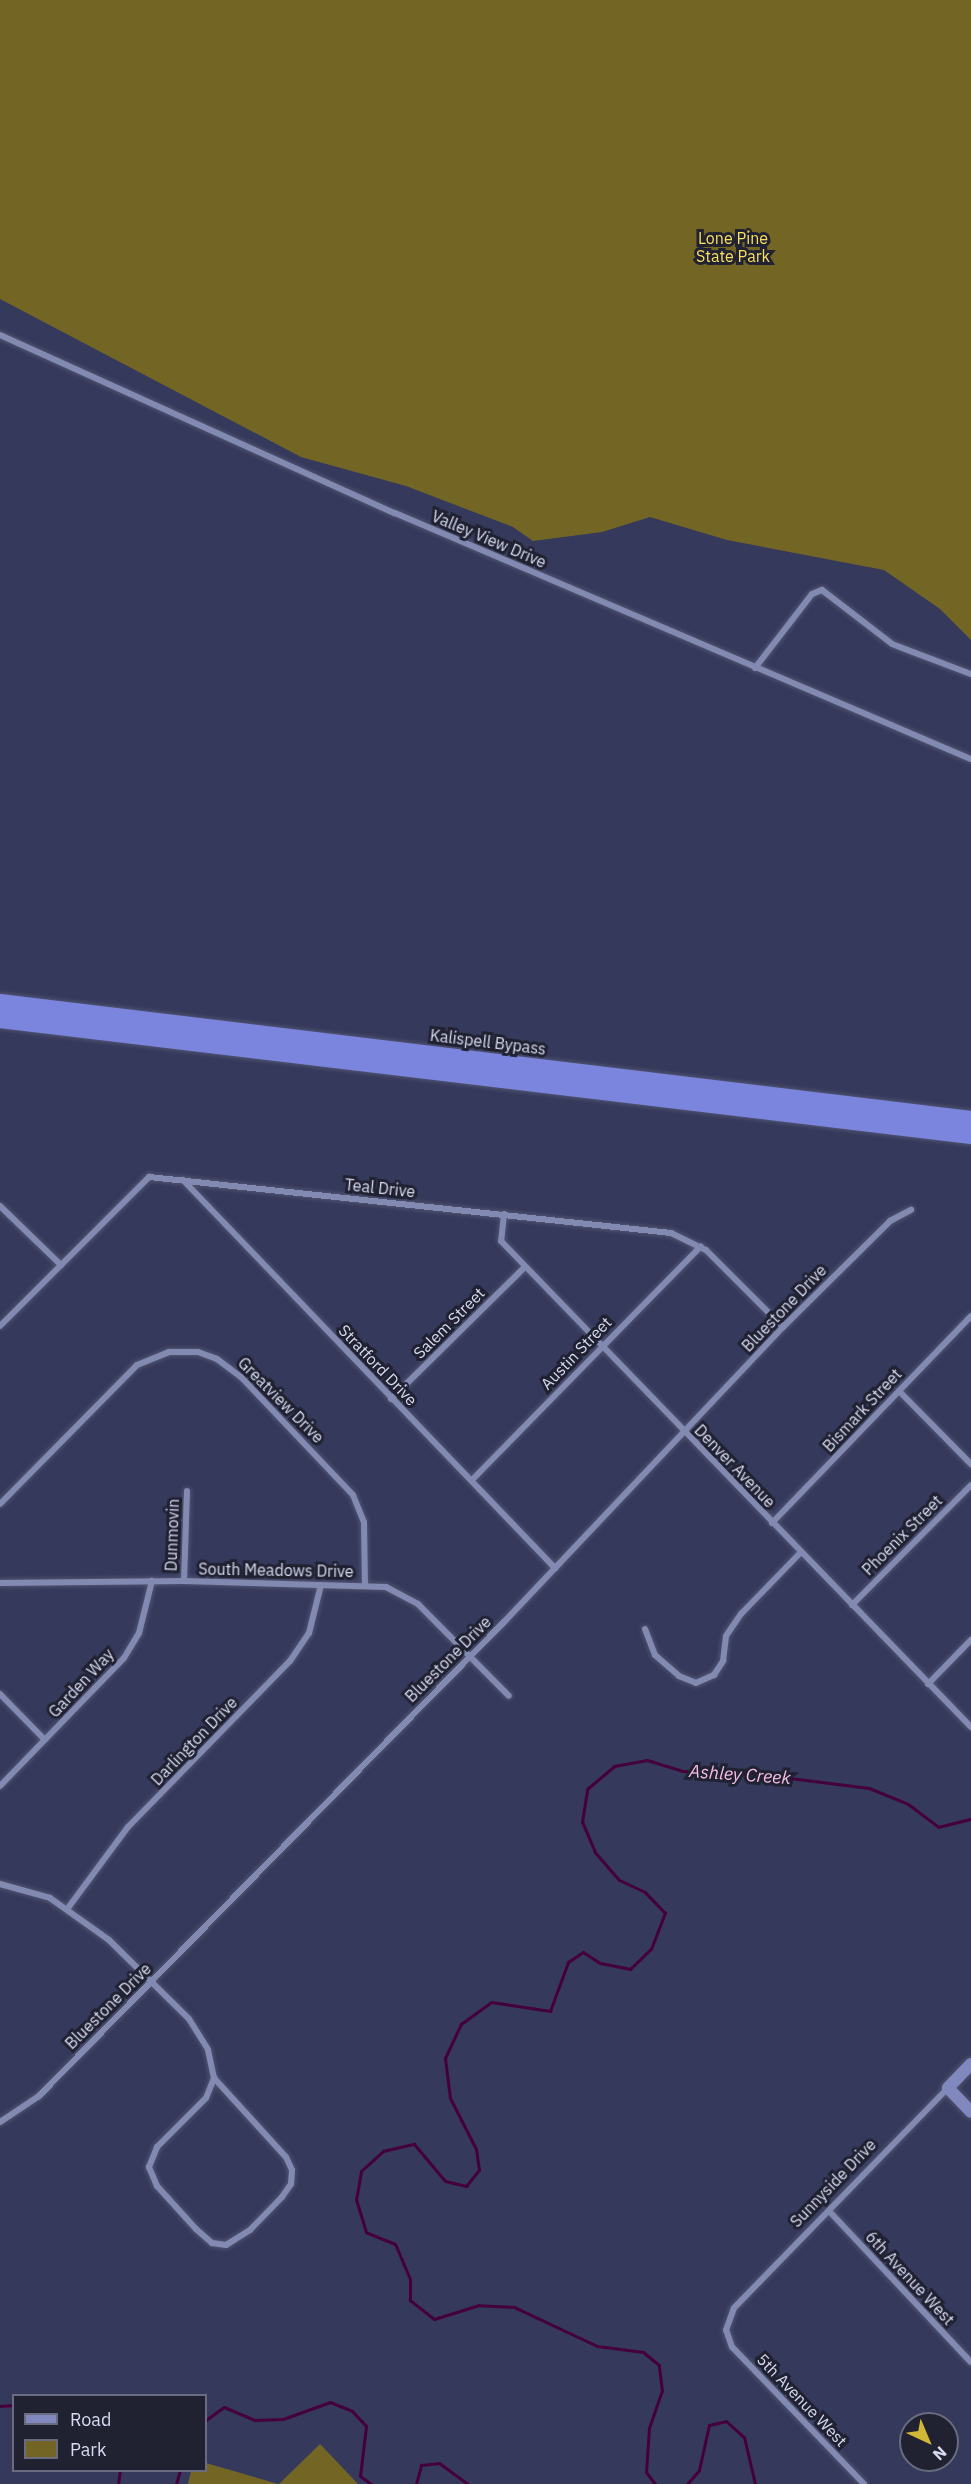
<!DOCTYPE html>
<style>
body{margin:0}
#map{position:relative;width:971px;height:2484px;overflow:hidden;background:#35395c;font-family:"IBM Plex Sans",sans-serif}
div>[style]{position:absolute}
.green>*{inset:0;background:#736625}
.stream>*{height:3px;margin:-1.5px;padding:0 1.5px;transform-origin:1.5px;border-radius:1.5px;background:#450039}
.roads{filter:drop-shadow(0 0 2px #515471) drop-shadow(0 0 2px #515471)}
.street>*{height:6px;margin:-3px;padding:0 3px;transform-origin:3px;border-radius:3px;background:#838ab1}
.secondary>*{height:12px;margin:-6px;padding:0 6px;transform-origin:6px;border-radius:6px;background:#8188be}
.highway>*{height:18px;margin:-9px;padding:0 9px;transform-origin:9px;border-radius:9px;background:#7b85de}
span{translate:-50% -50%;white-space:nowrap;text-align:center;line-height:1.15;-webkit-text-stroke:6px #202232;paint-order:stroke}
.park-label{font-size:16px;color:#fadf5f}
.street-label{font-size:16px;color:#d7dbf0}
.water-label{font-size:18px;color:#f9bce7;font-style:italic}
.legend{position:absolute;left:12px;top:2394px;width:195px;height:78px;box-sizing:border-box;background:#202232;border:2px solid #696c7e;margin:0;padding:8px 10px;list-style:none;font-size:18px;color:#d7dbf0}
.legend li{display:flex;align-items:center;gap:12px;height:30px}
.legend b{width:30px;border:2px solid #696c7e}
.north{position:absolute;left:899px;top:2412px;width:60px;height:60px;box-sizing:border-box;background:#202232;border:2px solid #696c7e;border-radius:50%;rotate:136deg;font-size:16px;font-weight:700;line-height:24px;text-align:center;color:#d7dbf0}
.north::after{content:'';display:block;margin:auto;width:21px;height:27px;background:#d1b736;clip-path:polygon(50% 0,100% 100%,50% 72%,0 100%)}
</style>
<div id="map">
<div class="green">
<i style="clip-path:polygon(0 0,971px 0,971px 640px,940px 609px,884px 570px,727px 540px,650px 517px,602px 532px,533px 541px,513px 527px,406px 486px,301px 457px,0 299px)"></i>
<i style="clip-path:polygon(320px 2444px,358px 2484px,279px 2484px)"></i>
<i style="clip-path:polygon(206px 2463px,278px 2484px,188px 2484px,191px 2471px,206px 2470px)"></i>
</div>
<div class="stream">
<i style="left:0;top:2406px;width:14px;rotate:-4deg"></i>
<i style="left:206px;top:2420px;width:22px;rotate:-36deg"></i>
<i style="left:224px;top:2407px;width:34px;rotate:23deg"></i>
<i style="left:255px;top:2420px;width:28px;rotate:-2deg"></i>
<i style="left:283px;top:2419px;width:50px;rotate:-19.9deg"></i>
<i style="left:330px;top:2402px;width:24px;rotate:22deg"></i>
<i style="left:352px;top:2411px;width:21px;rotate:47deg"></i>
<i style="left:366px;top:2426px;width:50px;rotate:96.8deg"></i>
<i style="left:360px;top:2476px;width:14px;rotate:36deg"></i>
<i style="left:118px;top:2484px;width:14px;rotate:-82deg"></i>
<i style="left:176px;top:2484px;width:15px;rotate:-74deg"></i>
<i style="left:416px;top:2484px;width:20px;rotate:-75deg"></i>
<i style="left:421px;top:2465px;width:18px;rotate:-6deg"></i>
<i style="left:439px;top:2463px;width:36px;rotate:36deg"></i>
<i style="left:655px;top:2484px;width:15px;rotate:-127deg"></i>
<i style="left:646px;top:2472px;width:44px;rotate:-86.1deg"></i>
<i style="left:649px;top:2428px;width:39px;rotate:-71deg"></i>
<i style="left:662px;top:2391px;width:26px;rotate:-97deg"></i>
<i style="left:659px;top:2365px;width:21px;rotate:-141deg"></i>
<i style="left:643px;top:2352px;width:46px;rotate:-172.6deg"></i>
<i style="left:597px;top:2346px;width:92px;rotate:-154.8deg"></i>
<i style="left:514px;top:2307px;width:35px;rotate:-177deg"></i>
<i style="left:479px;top:2305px;width:47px;rotate:162.7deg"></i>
<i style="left:434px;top:2319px;width:31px;rotate:-142deg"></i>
<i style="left:410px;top:2300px;width:21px;rotate:-90deg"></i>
<i style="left:410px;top:2279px;width:38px;rotate:-113deg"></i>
<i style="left:395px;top:2244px;width:31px;rotate:-158deg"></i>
<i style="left:366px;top:2232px;width:34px;rotate:-107deg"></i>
<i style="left:356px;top:2200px;width:29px;rotate:-80deg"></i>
<i style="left:361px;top:2171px;width:30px;rotate:-42deg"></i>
<i style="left:383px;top:2151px;width:32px;rotate:-13deg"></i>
<i style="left:414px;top:2144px;width:48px;rotate:50deg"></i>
<i style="left:445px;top:2181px;width:22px;rotate:13deg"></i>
<i style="left:466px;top:2186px;width:21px;rotate:-51deg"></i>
<i style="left:479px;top:2170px;width:21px;rotate:-98deg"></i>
<i style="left:476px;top:2149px;width:57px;rotate:-117deg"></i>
<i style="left:450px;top:2098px;width:40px;rotate:-97.1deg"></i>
<i style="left:445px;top:2058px;width:38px;rotate:-65deg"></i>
<i style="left:461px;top:2024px;width:37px;rotate:-36deg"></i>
<i style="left:491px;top:2002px;width:60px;rotate:8.7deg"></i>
<i style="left:550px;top:2011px;width:52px;rotate:-69.8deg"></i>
<i style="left:568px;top:1962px;width:18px;rotate:-34deg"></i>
<i style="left:583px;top:1952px;width:20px;rotate:33deg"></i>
<i style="left:600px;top:1963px;width:31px;rotate:11deg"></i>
<i style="left:630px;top:1969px;width:29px;rotate:-44deg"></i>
<i style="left:651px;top:1949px;width:39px;rotate:-69deg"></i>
<i style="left:665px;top:1913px;width:29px;rotate:-134deg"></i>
<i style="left:645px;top:1892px;width:29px;rotate:-155deg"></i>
<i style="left:619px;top:1880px;width:37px;rotate:-131deg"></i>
<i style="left:595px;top:1852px;width:33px;rotate:-113deg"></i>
<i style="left:582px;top:1822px;width:33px;rotate:-81deg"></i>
<i style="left:587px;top:1789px;width:35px;rotate:-40deg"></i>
<i style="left:614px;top:1766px;width:34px;rotate:-10deg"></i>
<i style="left:647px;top:1760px;width:37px;rotate:17deg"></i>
<i style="left:682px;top:1771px;width:68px;rotate:1.7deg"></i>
<i style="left:750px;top:1773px;width:120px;rotate:7.2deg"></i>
<i style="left:869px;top:1788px;width:42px;rotate:22.3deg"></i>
<i style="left:908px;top:1804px;width:38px;rotate:37deg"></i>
<i style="left:938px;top:1827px;width:34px;rotate:-14deg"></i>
<i style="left:687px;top:2484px;width:18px;rotate:-49deg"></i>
<i style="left:699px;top:2470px;width:46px;rotate:-77.5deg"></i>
<i style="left:709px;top:2425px;width:17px;rotate:-13deg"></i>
<i style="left:726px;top:2421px;width:24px;rotate:42deg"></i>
<i style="left:744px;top:2437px;width:48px;rotate:76.8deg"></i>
</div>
<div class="roads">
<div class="street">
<i style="left:0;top:335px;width:433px;rotate:24.3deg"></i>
<i style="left:395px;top:513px;width:626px;rotate:23.13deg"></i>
<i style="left:755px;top:668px;width:93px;rotate:-52.4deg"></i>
<i style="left:812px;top:594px;width:11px;rotate:-22deg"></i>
<i style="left:822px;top:590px;width:88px;rotate:37.6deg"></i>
<i style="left:892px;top:644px;width:85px;rotate:20.8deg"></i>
<i style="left:183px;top:1180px;width:538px;rotate:46.21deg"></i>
<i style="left:0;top:1206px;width:85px;rotate:44deg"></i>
<i style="left:504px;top:1214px;width:27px;rotate:96deg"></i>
<i style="left:501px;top:1241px;width:676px;rotate:45.96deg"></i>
<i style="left:0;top:1326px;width:211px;rotate:-45deg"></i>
<i style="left:149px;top:1177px;width:525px;rotate:6.12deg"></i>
<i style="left:671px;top:1233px;width:39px;rotate:26deg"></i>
<i style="left:706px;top:1250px;width:109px;rotate:45deg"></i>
<i style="left:899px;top:1391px;width:103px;rotate:45.4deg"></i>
<i style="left:391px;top:1399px;width:188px;rotate:-44.6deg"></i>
<i style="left:472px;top:1480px;width:327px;rotate:-45.6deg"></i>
<i style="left:0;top:1504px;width:195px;rotate:-45.4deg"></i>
<i style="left:137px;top:1365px;width:35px;rotate:-22deg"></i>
<i style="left:169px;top:1352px;width:29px"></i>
<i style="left:198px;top:1352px;width:20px;rotate:20deg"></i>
<i style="left:217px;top:1359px;width:31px;rotate:37deg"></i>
<i style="left:242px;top:1378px;width:161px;rotate:46.5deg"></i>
<i style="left:353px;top:1495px;width:29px;rotate:68deg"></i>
<i style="left:364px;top:1522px;width:63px;rotate:89.1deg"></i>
<i style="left:772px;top:1523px;width:287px;rotate:-46.1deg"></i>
<i style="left:184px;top:1581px;width:90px;rotate:-88.1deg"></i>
<i style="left:0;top:1583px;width:184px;rotate:-0.6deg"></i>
<i style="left:184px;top:1581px;width:202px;rotate:1.7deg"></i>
<i style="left:386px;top:1587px;width:36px;rotate:28deg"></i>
<i style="left:418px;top:1604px;width:129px;rotate:45.3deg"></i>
<i style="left:852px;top:1605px;width:169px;rotate:-45.2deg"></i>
<i style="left:645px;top:1629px;width:28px;rotate:69deg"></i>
<i style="left:655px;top:1655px;width:32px;rotate:41deg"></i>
<i style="left:679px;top:1676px;width:18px;rotate:22deg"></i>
<i style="left:696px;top:1683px;width:20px;rotate:-24deg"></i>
<i style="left:714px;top:1675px;width:17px;rotate:-57deg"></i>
<i style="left:723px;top:1661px;width:25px;rotate:-83deg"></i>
<i style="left:726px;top:1636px;width:27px;rotate:-56deg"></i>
<i style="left:741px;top:1614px;width:86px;rotate:-45.9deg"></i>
<i style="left:928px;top:1684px;width:62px;rotate:-45.7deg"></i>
<i style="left:0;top:1694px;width:64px;rotate:45.6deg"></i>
<i style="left:0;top:1786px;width:178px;rotate:-45.9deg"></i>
<i style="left:124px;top:1658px;width:29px;rotate:-59deg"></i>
<i style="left:139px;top:1633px;width:54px;rotate:-76deg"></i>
<i style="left:0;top:1884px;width:52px;rotate:15.6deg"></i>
<i style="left:50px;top:1898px;width:72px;rotate:35.4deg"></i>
<i style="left:109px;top:1940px;width:112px;rotate:44.6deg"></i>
<i style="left:189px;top:2019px;width:36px;rotate:58deg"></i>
<i style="left:208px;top:2050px;width:29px;rotate:78deg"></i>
<i style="left:68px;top:1908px;width:101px;rotate:-53.5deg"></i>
<i style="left:128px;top:1827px;width:232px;rotate:-45.7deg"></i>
<i style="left:290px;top:1661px;width:34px;rotate:-56deg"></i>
<i style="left:309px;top:1633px;width:49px;rotate:-76deg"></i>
<i style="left:214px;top:2078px;width:107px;rotate:47.7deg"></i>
<i style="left:286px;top:2157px;width:14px;rotate:65deg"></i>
<i style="left:292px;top:2170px;width:14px;rotate:94deg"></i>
<i style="left:291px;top:2184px;width:16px;rotate:125deg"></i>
<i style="left:282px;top:2197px;width:46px;rotate:134.1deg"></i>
<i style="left:250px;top:2230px;width:28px;rotate:148deg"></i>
<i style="left:226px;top:2245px;width:14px;rotate:-172deg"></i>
<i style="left:212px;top:2243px;width:21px;rotate:-139deg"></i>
<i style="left:196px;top:2229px;width:58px;rotate:-132.2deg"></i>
<i style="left:157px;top:2186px;width:21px;rotate:-113deg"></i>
<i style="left:149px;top:2167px;width:22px;rotate:-68deg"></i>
<i style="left:157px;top:2147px;width:69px;rotate:-45deg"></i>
<i style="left:206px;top:2098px;width:22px;rotate:-68deg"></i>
<i style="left:0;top:2122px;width:47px;rotate:-33.7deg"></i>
<i style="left:39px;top:2096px;width:665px;rotate:-45.55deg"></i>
<i style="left:505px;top:1621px;width:405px;rotate:-46.6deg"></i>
<i style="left:783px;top:1327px;width:151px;rotate:-44.7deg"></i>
<i style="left:890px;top:1221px;width:24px;rotate:-28deg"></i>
<i style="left:829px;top:2211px;width:207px;rotate:46.8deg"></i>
<i style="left:864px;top:2484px;width:190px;rotate:-133.9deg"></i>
<i style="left:732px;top:2347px;width:18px;rotate:-109deg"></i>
<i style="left:726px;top:2330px;width:23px;rotate:-70deg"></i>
<i style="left:734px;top:2308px;width:307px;rotate:-45.8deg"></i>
</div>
<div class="secondary">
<i style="left:971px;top:2064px;width:33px;rotate:134deg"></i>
<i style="left:948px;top:2088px;width:33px;rotate:46deg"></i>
</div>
<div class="highway">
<i style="left:0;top:1003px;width:978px;rotate:6.87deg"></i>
<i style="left:0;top:1019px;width:978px;rotate:6.81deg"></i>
</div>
</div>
<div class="park-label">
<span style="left:733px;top:247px">Lone Pine<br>State Park</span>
</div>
<div class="street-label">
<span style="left:489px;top:539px;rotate:23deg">Valley View Drive</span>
<span style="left:488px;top:1042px;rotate:7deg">Kalispell Bypass</span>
<span style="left:380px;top:1188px;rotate:6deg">Teal Drive</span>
<span style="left:784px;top:1308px;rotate:-46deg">Bluestone Drive</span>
<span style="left:449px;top:1323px;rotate:-45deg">Salem Street</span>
<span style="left:576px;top:1353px;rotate:-46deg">Austin Street</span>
<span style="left:378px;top:1365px;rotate:46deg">Stratford Drive</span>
<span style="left:281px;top:1400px;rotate:45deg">Greatview Drive</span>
<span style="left:862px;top:1410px;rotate:-47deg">Bismark Street</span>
<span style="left:735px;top:1466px;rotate:46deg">Denver Avenue</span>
<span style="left:172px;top:1535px;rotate:-88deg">Dunmovin</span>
<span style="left:902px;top:1535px;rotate:-45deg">Phoenix Street</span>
<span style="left:276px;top:1570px;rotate:1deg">South Meadows Drive</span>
<span style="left:448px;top:1659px;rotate:-45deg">Bluestone Drive</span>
<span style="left:81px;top:1683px;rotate:-47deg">Garden Way</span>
<span style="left:194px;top:1741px;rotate:-46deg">Darlington Drive</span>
<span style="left:108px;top:2006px;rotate:-45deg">Bluestone Drive</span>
<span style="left:833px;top:2183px;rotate:-46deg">Sunnyside Drive</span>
<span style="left:910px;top:2278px;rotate:47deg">6th Avenue West</span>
<span style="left:802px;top:2400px;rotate:46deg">5th Avenue West</span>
</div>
<div class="water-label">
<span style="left:740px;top:1775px;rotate:4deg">Ashley Creek</span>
</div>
<ul class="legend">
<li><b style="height:8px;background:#8188be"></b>Road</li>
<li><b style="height:16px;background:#736625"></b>Park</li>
</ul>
<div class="north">N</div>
</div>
